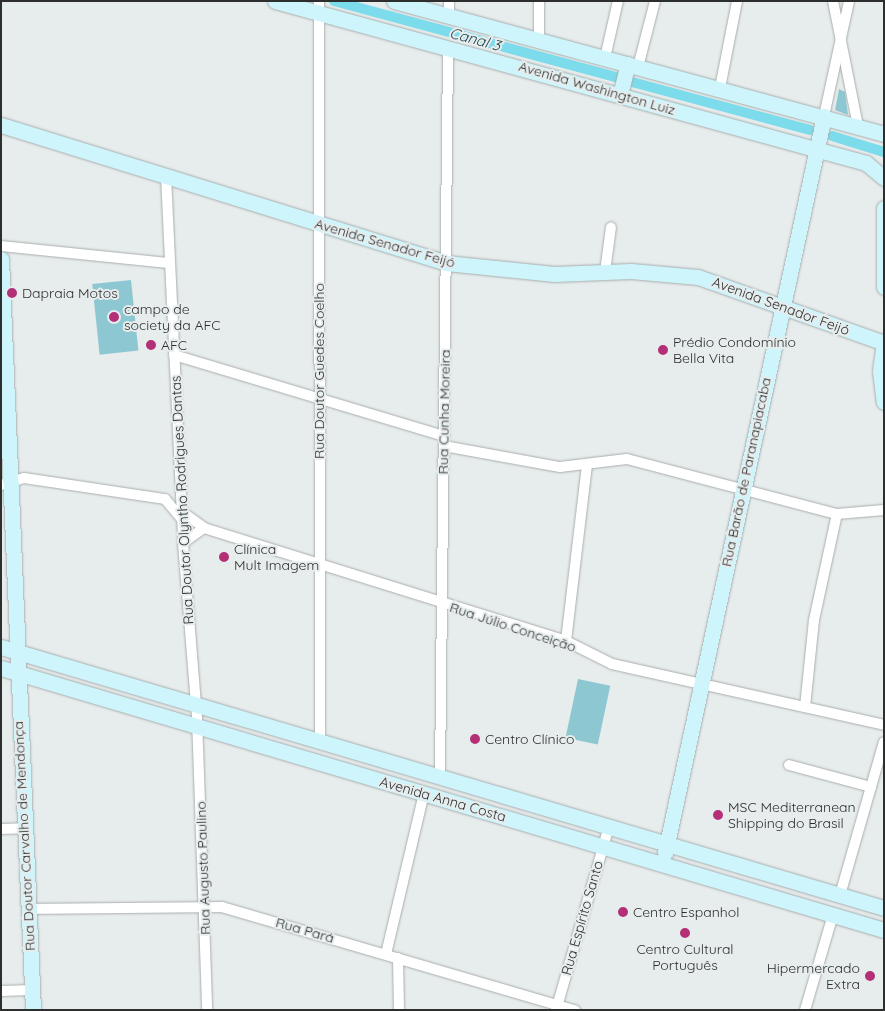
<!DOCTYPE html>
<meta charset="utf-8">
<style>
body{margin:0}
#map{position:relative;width:885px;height:1011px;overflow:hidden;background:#e7eced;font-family:Quicksand,sans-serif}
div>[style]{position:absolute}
.green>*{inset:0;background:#8dc8d2;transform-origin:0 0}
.canal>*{height:10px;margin:-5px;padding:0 5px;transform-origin:5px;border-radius:5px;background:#7cdceb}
.roads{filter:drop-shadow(0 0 1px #a8adad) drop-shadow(0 0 1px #a8adad)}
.street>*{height:10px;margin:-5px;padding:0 5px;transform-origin:5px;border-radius:5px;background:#fff}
.secondary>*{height:15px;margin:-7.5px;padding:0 7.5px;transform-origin:7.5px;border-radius:7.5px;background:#cdf5fb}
.dots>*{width:14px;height:14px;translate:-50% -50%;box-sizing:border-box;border:2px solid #e7eced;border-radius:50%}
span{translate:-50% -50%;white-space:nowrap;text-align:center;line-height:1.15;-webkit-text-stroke:4px #e7eced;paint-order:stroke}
.street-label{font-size:14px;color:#2d2f2f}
.poi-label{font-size:14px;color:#2d2f2f}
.left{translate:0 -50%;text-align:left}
.right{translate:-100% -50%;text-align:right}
.water-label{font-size:15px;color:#1e4a50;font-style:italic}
.frame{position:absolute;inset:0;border:2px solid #2d2f2f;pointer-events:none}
</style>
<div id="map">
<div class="green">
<i style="clip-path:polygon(839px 89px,845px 92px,848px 115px,835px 110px)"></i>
<i style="left:131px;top:280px;width:71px;height:39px;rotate:84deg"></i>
<i style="left:578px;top:679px;width:33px;height:60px;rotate:12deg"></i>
</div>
<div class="canal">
<i style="left:334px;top:1px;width:292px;rotate:15.1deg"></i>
<i style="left:632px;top:82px;width:184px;rotate:15.1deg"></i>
<i style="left:832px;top:136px;width:54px;rotate:17.1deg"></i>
</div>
<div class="roads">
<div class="street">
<i style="left:319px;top:1px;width:740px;rotate:89.92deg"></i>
<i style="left:833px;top:1px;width:127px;rotate:78.7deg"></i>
<i style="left:449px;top:16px;width:15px;rotate:-90deg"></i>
<i style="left:539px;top:40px;width:39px;rotate:-90deg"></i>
<i style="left:605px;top:58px;width:58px;rotate:-77.2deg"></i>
<i style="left:638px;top:67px;width:68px;rotate:-75.6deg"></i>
<i style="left:720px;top:88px;width:89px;rotate:-78.9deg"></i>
<i style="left:824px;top:116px;width:118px;rotate:-77.7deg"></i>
<i style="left:166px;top:176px;width:367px;rotate:87.3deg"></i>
<i style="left:183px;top:543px;width:176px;rotate:85.4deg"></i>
<i style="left:197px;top:718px;width:292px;rotate:88deg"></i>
<i style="left:1px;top:246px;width:168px;rotate:5.8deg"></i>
<i style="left:605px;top:272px;width:45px;rotate:-82.4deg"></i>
<i style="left:174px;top:355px;width:282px;rotate:16.7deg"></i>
<i style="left:444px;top:446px;width:118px;rotate:10.3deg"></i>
<i style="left:560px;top:467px;width:67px;rotate:-6.8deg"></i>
<i style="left:627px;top:459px;width:217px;rotate:14.7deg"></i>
<i style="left:837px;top:514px;width:47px;rotate:-4.9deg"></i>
<i style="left:1px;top:485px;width:24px;rotate:-17deg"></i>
<i style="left:24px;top:478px;width:143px;rotate:8.5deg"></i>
<i style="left:165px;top:499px;width:26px;rotate:50deg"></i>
<i style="left:181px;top:511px;width:29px;rotate:36deg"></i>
<i style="left:204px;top:528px;width:379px;rotate:17.3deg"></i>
<i style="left:566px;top:641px;width:51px;rotate:26.6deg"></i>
<i style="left:612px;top:664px;width:279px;rotate:12.6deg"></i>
<i style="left:183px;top:543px;width:26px;rotate:-36deg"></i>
<i style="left:566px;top:641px;width:176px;rotate:-83.2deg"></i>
<i style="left:805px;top:707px;width:87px;rotate:-84.1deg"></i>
<i style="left:814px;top:620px;width:108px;rotate:-77.8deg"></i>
<i style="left:789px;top:765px;width:85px;rotate:15deg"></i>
<i style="left:440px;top:777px;width:730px;rotate:-89.37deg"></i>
<i style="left:1px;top:829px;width:23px;rotate:-2deg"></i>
<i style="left:840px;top:895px;width:159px;rotate:-74deg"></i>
<i style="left:28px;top:909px;width:194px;rotate:-0.6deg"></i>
<i style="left:222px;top:907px;width:368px;rotate:16.3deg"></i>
<i style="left:386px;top:954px;width:165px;rotate:-76.7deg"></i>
<i style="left:398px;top:958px;width:52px;rotate:88.9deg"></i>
<i style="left:1px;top:991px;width:31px;rotate:-2deg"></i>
<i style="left:556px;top:1010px;width:191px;rotate:-73.9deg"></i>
<i style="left:805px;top:1010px;width:99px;rotate:-73.6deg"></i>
</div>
<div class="secondary">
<i style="left:275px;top:1px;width:613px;rotate:15.33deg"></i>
<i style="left:866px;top:163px;width:23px;rotate:40deg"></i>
<i style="left:394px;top:1px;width:508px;rotate:15.19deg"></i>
<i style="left:620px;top:95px;width:32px;rotate:-76deg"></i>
<i style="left:1px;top:125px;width:466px;rotate:17.2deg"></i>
<i style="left:446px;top:263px;width:109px;rotate:5.8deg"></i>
<i style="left:554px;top:274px;width:77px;rotate:-2.2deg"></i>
<i style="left:631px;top:271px;width:67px;rotate:5.1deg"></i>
<i style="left:698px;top:277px;width:197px;rotate:19.5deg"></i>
<i style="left:884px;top:208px;width:79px;rotate:90deg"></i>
<i style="left:1px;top:259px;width:752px;rotate:87.56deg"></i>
<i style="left:884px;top:342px;width:29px;rotate:98deg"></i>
<i style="left:880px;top:371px;width:31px;rotate:83deg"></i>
<i style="left:1px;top:647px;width:921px;rotate:16.47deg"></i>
<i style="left:1px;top:668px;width:921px;rotate:16.53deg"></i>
<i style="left:665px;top:853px;width:754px;rotate:-77.83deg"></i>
</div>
</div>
<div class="dots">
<i style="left:12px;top:293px;background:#b43076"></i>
<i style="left:114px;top:317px;background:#b43076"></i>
<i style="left:151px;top:345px;background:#b43076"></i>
<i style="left:663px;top:350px;background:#b43076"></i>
<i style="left:224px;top:557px;background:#b43076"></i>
<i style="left:475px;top:739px;background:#b43076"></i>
<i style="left:718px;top:815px;background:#b43076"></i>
<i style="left:623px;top:912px;background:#b43076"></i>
<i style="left:685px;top:933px;background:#b43076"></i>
<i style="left:870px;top:976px;background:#b43076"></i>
</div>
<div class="street-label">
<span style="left:597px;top:88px;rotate:16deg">Avenida Washington Luiz</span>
<span style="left:385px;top:243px;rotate:16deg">Avenida Senador Feijó</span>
<span style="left:781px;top:306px;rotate:20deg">Avenida Senador Feijó</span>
<span style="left:319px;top:371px;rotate:-90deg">Rua Doutor Guedes Coelho</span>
<span style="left:444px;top:412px;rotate:-89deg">Rua Cunha Moreira</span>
<span style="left:746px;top:472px;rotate:-78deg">Rua Barão de Paranapiacaba</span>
<span style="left:182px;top:500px;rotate:-93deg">Rua Doutor Olyntho Rodrigues Dantas</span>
<span style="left:513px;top:627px;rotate:18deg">Rua Júlio Conceição</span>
<span style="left:443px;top:799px;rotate:16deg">Avenida Anna Costa</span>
<span style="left:24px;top:836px;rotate:-93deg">Rua Doutor Carvalho de Mendonça</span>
<span style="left:203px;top:868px;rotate:-92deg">Rua Augusto Paulino</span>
<span style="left:582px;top:918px;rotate:-74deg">Rua Espírito Santo</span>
<span style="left:305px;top:930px;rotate:16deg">Rua Pará</span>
</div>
<div class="poi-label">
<span class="left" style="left:22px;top:293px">Dapraia Motos</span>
<span class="left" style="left:124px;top:317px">campo de<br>society da AFC</span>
<span class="left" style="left:673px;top:350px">Prédio Condomínio<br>Bella Vita</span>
<span class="left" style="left:161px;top:345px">AFC</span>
<span class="left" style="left:234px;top:557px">Clínica<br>Mult Imagem</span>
<span class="left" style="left:485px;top:739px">Centro Clínico</span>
<span class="left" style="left:728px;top:815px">MSC Mediterranean<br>Shipping do Brasil</span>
<span class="left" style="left:633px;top:912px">Centro Espanhol</span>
<span style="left:685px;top:957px">Centro Cultural<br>Português</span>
<span class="right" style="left:860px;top:976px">Hipermercado<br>Extra</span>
</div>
<div class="water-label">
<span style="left:475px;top:39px;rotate:15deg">Canal 3</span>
</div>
<div class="frame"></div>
</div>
